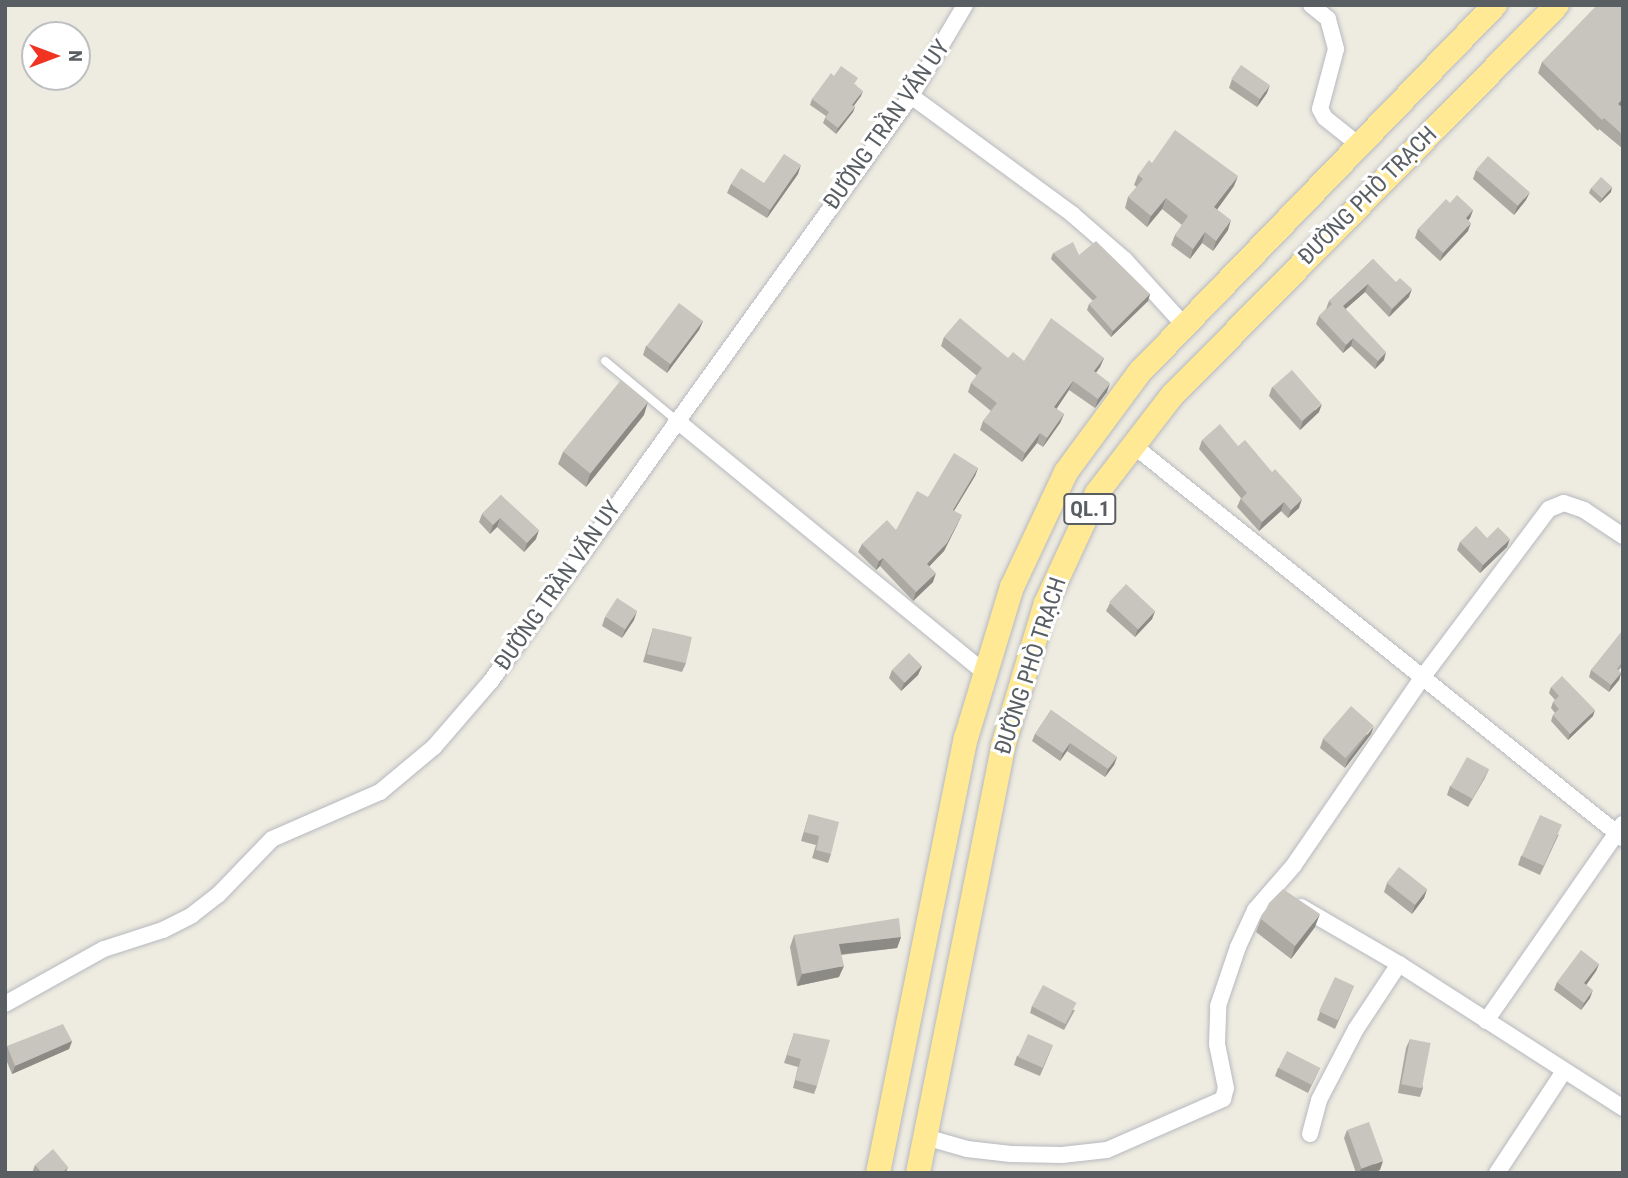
<!DOCTYPE html>
<meta charset="utf-8">
<style>
body{margin:0}
#map{position:relative;width:1628px;height:1178px;overflow:hidden;background:#eeebe1;font-family:"Roboto Condensed",sans-serif}
div>[style]{position:absolute}
.roads{filter:drop-shadow(0 0 2px #b6b9be) drop-shadow(0 0 2px #b6b9be)}
.service>*{height:8px;margin:-4px;padding:0 4px;transform-origin:4px;border-radius:4px;background:#fff}
.minor>*{height:16px;margin:-8px;padding:0 8px;transform-origin:8px;border-radius:8px;background:#fff}
.trunk>*{height:24px;margin:-12px;padding:0 12px;transform-origin:12px;border-radius:12px;background:#ffe995}
.wall>*{inset:0;background:#aca9a3}
.shaded-wall>*{inset:0;background:#8c8a85}
.building>*{inset:0;background:#c8c5be;transform-origin:0 0}
span{translate:-50% -50%;white-space:nowrap;text-align:center;line-height:1.15;-webkit-text-stroke:6px #fff;paint-order:stroke}
.shield-label span{padding:2px 5px;background:#fff;border:2px solid;border-radius:5px;-webkit-text-stroke-width:0}
.shield-label{font-size:21px;color:#595e63;font-weight:700}
.street-label{font-size:23px;color:#595e63}
.frame{position:absolute;inset:0;border:7px solid #595e63;pointer-events:none}
.north{position:absolute;left:21px;top:21px;width:70px;height:70px;box-sizing:border-box;background:#fff;border:2px solid #bdbfc1;border-radius:50%;rotate:90deg;font-size:19px;font-weight:700;line-height:28px;text-align:center;color:#595e63}
.north::after{content:'';display:block;margin:auto;width:24px;height:32px;background:#f33322;clip-path:polygon(50% 0,100% 100%,50% 72%,0 100%)}
</style>
<div id="map">
<div class="roads">
<div class="service">
<i style="left:605px;top:361px;width:92px;rotate:39.7deg"></i>
</div>
<div class="minor">
<i style="left:1311px;top:5px;width:22px;rotate:39deg"></i>
<i style="left:1328px;top:19px;width:31px;rotate:75deg"></i>
<i style="left:1336px;top:49px;width:62px;rotate:104.9deg"></i>
<i style="left:1320px;top:109px;width:10px;rotate:61deg"></i>
<i style="left:1325px;top:118px;width:43px;rotate:38.5deg"></i>
<i style="left:911px;top:96px;width:200px;rotate:36.2deg"></i>
<i style="left:1072px;top:214px;width:69px;rotate:40.9deg"></i>
<i style="left:1124px;top:259px;width:89px;rotate:47.7deg"></i>
<i style="left:676px;top:420px;width:401px;rotate:39.3deg"></i>
<i style="left:1134px;top:446px;width:627px;rotate:38.72deg"></i>
<i style="left:1301px;top:907px;width:113px;rotate:30.2deg"></i>
<i style="left:1399px;top:964px;width:266px;rotate:32.7deg"></i>
<i style="left:5px;top:1004px;width:113px;rotate:-29.1deg"></i>
<i style="left:104px;top:949px;width:62px;rotate:-17.9deg"></i>
<i style="left:163px;top:930px;width:33px;rotate:-27deg"></i>
<i style="left:192px;top:915px;width:33px;rotate:-38deg"></i>
<i style="left:218px;top:895px;width:78px;rotate:-46deg"></i>
<i style="left:272px;top:839px;width:118px;rotate:-23.5deg"></i>
<i style="left:380px;top:792px;width:70px;rotate:-39.8deg"></i>
<i style="left:434px;top:747px;width:87px;rotate:-49.2deg"></i>
<i style="left:491px;top:681px;width:720px;rotate:-54.32deg"></i>
<i style="left:911px;top:96px;width:106px;rotate:-59.3deg"></i>
<i style="left:1486px;top:1021px;width:240px;rotate:-55.2deg"></i>
<i style="left:1310px;top:1134px;width:35px;rotate:-75deg"></i>
<i style="left:1319px;top:1100px;width:80px;rotate:-62.5deg"></i>
<i style="left:1356px;top:1029px;width:78px;rotate:-56.5deg"></i>
<i style="left:925px;top:1137px;width:44px;rotate:15.9deg"></i>
<i style="left:967px;top:1149px;width:44px;rotate:6.5deg"></i>
<i style="left:1011px;top:1154px;width:51px;rotate:1.1deg"></i>
<i style="left:1062px;top:1155px;width:45px;rotate:-6.3deg"></i>
<i style="left:1107px;top:1150px;width:127px;rotate:-23.7deg"></i>
<i style="left:1223px;top:1099px;width:11px;rotate:-75deg"></i>
<i style="left:1226px;top:1088px;width:45px;rotate:-101.6deg"></i>
<i style="left:1217px;top:1044px;width:38px;rotate:-88deg"></i>
<i style="left:1218px;top:1006px;width:62px;rotate:-71.3deg"></i>
<i style="left:1238px;top:947px;width:41px;rotate:-65.3deg"></i>
<i style="left:1255px;top:910px;width:60px;rotate:-49.1deg"></i>
<i style="left:1294px;top:865px;width:227px;rotate:-55.6deg"></i>
<i style="left:1422px;top:678px;width:211px;rotate:-53.1deg"></i>
<i style="left:1549px;top:509px;width:16px;rotate:-22deg"></i>
<i style="left:1564px;top:503px;width:21px;rotate:19deg"></i>
<i style="left:1584px;top:510px;width:47px;rotate:33.7deg"></i>
<i style="left:1497px;top:1173px;width:122px;rotate:-56.7deg"></i>
</div>
<div class="trunk">
<i style="left:878px;top:1173px;width:444px;rotate:-78.6deg"></i>
<i style="left:966px;top:738px;width:158px;rotate:-73.1deg"></i>
<i style="left:1012px;top:587px;width:127px;rotate:-64.8deg"></i>
<i style="left:1066px;top:472px;width:123px;rotate:-53.6deg"></i>
<i style="left:1139px;top:373px;width:512px;rotate:-45.95deg"></i>
<i style="left:918px;top:1173px;width:435px;rotate:-78.7deg"></i>
<i style="left:1003px;top:746px;width:149px;rotate:-73.3deg"></i>
<i style="left:1046px;top:603px;width:121px;rotate:-65.1deg"></i>
<i style="left:1097px;top:493px;width:121px;rotate:-52.4deg"></i>
<i style="left:1171px;top:397px;width:550px;rotate:-45.44deg"></i>
</div>
</div>
<div class="wall">
<i style="clip-path:polygon(1623px 5px,1623px 105px,1621px 107px,1623px 108px,1623px 149px,1599px 129px,1598px 131px,1538px 73px,1542px 62px)"></i>
<i style="clip-path:polygon(834px 76px,856px 85px,861px 96px,854px 106px,855px 107px,853px 112px,836px 134px,823px 123px,826px 116px,810px 105px,812px 99px)"></i>
<i style="clip-path:polygon(1232px 79px,1267px 93px,1257px 107px,1229px 88px)"></i>
<i style="clip-path:polygon(1152px 163px,1234px 186px,1217px 209px,1228px 230px,1213px 251px,1202px 243px,1190px 259px,1171px 245px,1175px 235px,1182px 225px,1162px 209px,1147px 227px,1125px 208px,1128px 197px,1137px 187px,1134px 185px,1138px 175px)"></i>
<i style="clip-path:polygon(1476px 170px,1526px 200px,1514px 215px,1473px 179px)"></i>
<i style="clip-path:polygon(798px 174px,767px 218px,727px 193px,731px 184px,764px 183px)"></i>
<i style="clip-path:polygon(1591px 188px,1611px 192px,1600px 203px,1589px 193px)"></i>
<i style="clip-path:polygon(1450px 203px,1473px 210px,1470px 218px,1468px 221px,1468px 231px,1440px 261px,1415px 238px,1418px 229px)"></i>
<i style="clip-path:polygon(1053px 253px,1079px 255px,1150px 294px,1148px 301px,1111px 337px,1087px 310px,1089px 304px,1093px 301px,1051px 259px)"></i>
<i style="clip-path:polygon(1373px 259px,1409px 297px,1389px 317px,1365px 292px,1345px 309px,1384px 360px,1375px 369px,1351px 346px,1343px 353px,1316px 324px,1319px 316px,1326px 309px,1329px 301px)"></i>
<i style="clip-path:polygon(703px 321px,699px 330px,667px 373px,643px 355px,646px 346px)"></i>
<i style="clip-path:polygon(944px 337px,1008px 358px,1024px 361px,1104px 358px,1100px 367px,1096px 373px,1107px 392px,1095px 408px,1069px 390px,1056px 409px,1064px 414px,1060px 423px,1043px 447px,1037px 443px,1022px 462px,980px 430px,983px 421px,991px 411px,968px 392px,971px 383px,977px 376px,941px 346px)"></i>
<i style="clip-path:polygon(1272px 387px,1319px 412px,1300px 430px,1269px 396px)"></i>
<i style="clip-path:polygon(644px 415px,586px 487px,558px 464px,563px 452px)"></i>
<i style="clip-path:polygon(1202px 440px,1238px 446px,1299px 508px,1288px 518px,1281px 511px,1259px 531px,1237px 507px,1241px 498px,1199px 449px)"></i>
<i style="clip-path:polygon(978px 468px,975px 476px,954px 511px,958px 523px,944px 551px,929px 566px,933px 582px,913px 601px,880px 566px,876px 570px,858px 552px,862px 544px,896px 530px,928px 497px)"></i>
<i style="clip-path:polygon(501px 495px,536px 539px,524px 552px,497px 527px,490px 534px,479px 522px,482px 514px)"></i>
<i style="clip-path:polygon(1487px 538px,1507px 547px,1480px 573px,1457px 550px,1460px 542px)"></i>
<i style="clip-path:polygon(1110px 603px,1155px 611px,1152px 619px,1135px 637px,1106px 611px)"></i>
<i style="clip-path:polygon(605px 617px,634px 620px,622px 638px,602px 626px)"></i>
<i style="clip-path:polygon(653px 628px,686px 663px,682px 672px,643px 662px)"></i>
<i style="clip-path:polygon(1623px 632px,1623px 665px,1618px 671px,1621px 673px,1619px 680px,1609px 692px,1589px 677px,1591px 670px)"></i>
<i style="clip-path:polygon(922px 666px,918px 675px,901px 691px,889px 678px,892px 670px)"></i>
<i style="clip-path:polygon(1551px 687px,1593px 716px,1568px 740px,1551px 721px,1553px 715px,1555px 713px,1551px 708px,1553px 702px,1555px 700px,1549px 693px)"></i>
<i style="clip-path:polygon(1051px 710px,1117px 757px,1114px 765px,1105px 777px,1067px 751px,1060px 761px,1032px 741px,1035px 734px)"></i>
<i style="clip-path:polygon(1371px 734px,1345px 768px,1320px 748px,1323px 739px)"></i>
<i style="clip-path:polygon(1489px 769px,1485px 778px,1468px 807px,1447px 795px,1450px 786px)"></i>
<i style="clip-path:polygon(809px 814px,831px 854px,828px 863px,812px 858px,816px 845px,801px 841px)"></i>
<i style="clip-path:polygon(1559px 834px,1540px 875px,1518px 865px,1521px 856px)"></i>
<i style="clip-path:polygon(1387px 883px,1427px 889px,1424px 898px,1412px 914px,1384px 892px)"></i>
<i style="clip-path:polygon(1261px 919px,1315px 927px,1291px 959px,1256px 932px)"></i>
<i style="clip-path:polygon(794px 935px,901px 937px,897px 948px,841px 955px,839px 977px,797px 986px,790px 947px)"></i>
<i style="clip-path:polygon(1599px 964px,1596px 971px,1586px 985px,1590px 998px,1581px 1010px,1554px 990px,1557px 982px)"></i>
<i style="clip-path:polygon(1354px 986px,1335px 1029px,1317px 1020px,1320px 1012px)"></i>
<i style="clip-path:polygon(1032px 1006px,1075px 1010px,1064px 1030px,1030px 1013px)"></i>
<i style="clip-path:polygon(794px 1033px,817px 1086px,814px 1094px,793px 1088px,798px 1067px,784px 1063px)"></i>
<i style="clip-path:polygon(1410px 1039px,1423px 1088px,1420px 1097px,1398px 1093px,1406px 1048px)"></i>
<i style="clip-path:polygon(72px 1041px,69px 1049px,12px 1074px,5px 1057px,5px 1051px,7px 1046px)"></i>
<i style="clip-path:polygon(1053px 1045px,1040px 1076px,1014px 1065px,1017px 1056px)"></i>
<i style="clip-path:polygon(1278px 1068px,1320px 1068px,1308px 1093px,1275px 1076px)"></i>
<i style="clip-path:polygon(1347px 1130px,1380px 1170px,1371px 1173px,1356px 1173px,1344px 1138px)"></i>
<i style="clip-path:polygon(35px 1165px,68px 1167px,66px 1173px,32px 1173px)"></i>
</div>
<div class="shaded-wall">
<i style="clip-path:polygon(1270px 85px,1267px 93px,1257px 107px,1260px 99px)"></i>
<i style="clip-path:polygon(863px 91px,861px 96px,850px 110px,852px 105px)"></i>
<i style="clip-path:polygon(1623px 98px,1623px 105px,1614px 115px,1618px 104px)"></i>
<i style="clip-path:polygon(855px 107px,853px 112px,836px 134px,838px 128px)"></i>
<i style="clip-path:polygon(801px 165px,798px 174px,767px 218px,770px 210px)"></i>
<i style="clip-path:polygon(1238px 176px,1234px 186px,1211px 218px,1214px 207px)"></i>
<i style="clip-path:polygon(1612px 187px,1611px 192px,1600px 203px,1602px 199px)"></i>
<i style="clip-path:polygon(1530px 192px,1526px 200px,1514px 215px,1517px 207px)"></i>
<i style="clip-path:polygon(1166px 198px,1162px 209px,1147px 227px,1151px 216px)"></i>
<i style="clip-path:polygon(1473px 210px,1470px 218px,1463px 227px,1466px 218px)"></i>
<i style="clip-path:polygon(1231px 220px,1228px 230px,1213px 251px,1216px 241px)"></i>
<i style="clip-path:polygon(1471px 223px,1468px 231px,1440px 261px,1443px 253px)"></i>
<i style="clip-path:polygon(1205px 232px,1202px 243px,1190px 259px,1193px 249px)"></i>
<i style="clip-path:polygon(1368px 284px,1365px 292px,1340px 314px,1343px 306px)"></i>
<i style="clip-path:polygon(1412px 289px,1409px 297px,1389px 317px,1392px 309px)"></i>
<i style="clip-path:polygon(1150px 294px,1148px 301px,1111px 337px,1113px 331px)"></i>
<i style="clip-path:polygon(703px 321px,699px 330px,667px 373px,670px 364px)"></i>
<i style="clip-path:polygon(1353px 338px,1351px 346px,1343px 353px,1346px 345px)"></i>
<i style="clip-path:polygon(1386px 352px,1384px 360px,1375px 369px,1378px 361px)"></i>
<i style="clip-path:polygon(1104px 358px,1100px 367px,1090px 380px,1094px 371px)"></i>
<i style="clip-path:polygon(1073px 381px,1069px 390px,1051px 417px,1054px 407px)"></i>
<i style="clip-path:polygon(1110px 383px,1107px 392px,1095px 408px,1098px 399px)"></i>
<i style="clip-path:polygon(648px 402px,644px 415px,586px 487px,590px 474px)"></i>
<i style="clip-path:polygon(1322px 404px,1319px 412px,1300px 430px,1303px 421px)"></i>
<i style="clip-path:polygon(1064px 414px,1060px 423px,1043px 447px,1047px 438px)"></i>
<i style="clip-path:polygon(1040px 433px,1037px 443px,1022px 462px,1025px 453px)"></i>
<i style="clip-path:polygon(978px 468px,975px 476px,949px 519px,953px 510px)"></i>
<i style="clip-path:polygon(1302px 499px,1299px 508px,1288px 518px,1291px 510px)"></i>
<i style="clip-path:polygon(1284px 502px,1281px 511px,1259px 531px,1262px 522px)"></i>
<i style="clip-path:polygon(962px 515px,944px 551px,924px 572px,927px 564px)"></i>
<i style="clip-path:polygon(500px 518px,497px 527px,490px 534px,493px 525px)"></i>
<i style="clip-path:polygon(539px 530px,536px 539px,524px 552px,527px 543px)"></i>
<i style="clip-path:polygon(1510px 539px,1507px 547px,1480px 573px,1483px 565px)"></i>
<i style="clip-path:polygon(883px 558px,880px 566px,876px 570px,879px 561px)"></i>
<i style="clip-path:polygon(936px 573px,933px 582px,913px 601px,916px 592px)"></i>
<i style="clip-path:polygon(637px 611px,634px 620px,622px 638px,625px 630px)"></i>
<i style="clip-path:polygon(1155px 611px,1152px 619px,1135px 637px,1138px 629px)"></i>
<i style="clip-path:polygon(922px 666px,918px 675px,901px 691px,904px 683px)"></i>
<i style="clip-path:polygon(1621px 673px,1619px 680px,1609px 692px,1611px 685px)"></i>
<i style="clip-path:polygon(1595px 710px,1593px 716px,1568px 740px,1570px 734px)"></i>
<i style="clip-path:polygon(1374px 726px,1371px 734px,1345px 768px,1348px 760px)"></i>
<i style="clip-path:polygon(1070px 743px,1067px 751px,1060px 761px,1063px 753px)"></i>
<i style="clip-path:polygon(1117px 757px,1114px 765px,1105px 777px,1108px 769px)"></i>
<i style="clip-path:polygon(1427px 889px,1424px 898px,1412px 914px,1415px 905px)"></i>
<i style="clip-path:polygon(1320px 914px,1315px 927px,1291px 959px,1295px 946px)"></i>
<i style="clip-path:polygon(901px 937px,897px 948px,835px 955px,839px 944px)"></i>
<i style="clip-path:polygon(1599px 964px,1596px 971px,1582px 991px,1584px 983px)"></i>
<i style="clip-path:polygon(844px 966px,839px 977px,797px 986px,802px 974px)"></i>
<i style="clip-path:polygon(1593px 990px,1590px 998px,1581px 1010px,1584px 1003px)"></i>
<i style="clip-path:polygon(72px 1041px,69px 1049px,12px 1074px,15px 1066px)"></i>
<i style="clip-path:polygon(1383px 1161px,1380px 1170px,1371px 1173px,1359px 1173px,1361px 1169px)"></i>
</div>
<div class="building">
<i style="clip-path:polygon(1597px 5px,1623px 5px,1623px 98px,1618px 104px,1623px 108px,1623px 135px,1604px 118px,1602px 120px,1542px 62px)"></i>
<i style="left:1241px;top:65px;width:35px;height:17px;rotate:35deg"></i>
<i style="clip-path:polygon(841px 66px,858px 78px,854px 84px,863px 91px,852px 105px,855px 107px,838px 128px,825px 118px,829px 112px,812px 99px,831px 73px,834px 76px)"></i>
<i style="clip-path:polygon(1175px 130px,1238px 176px,1214px 207px,1231px 220px,1216px 241px,1205px 232px,1193px 249px,1175px 235px,1188px 216px,1166px 198px,1151px 216px,1128px 197px,1143px 179px,1138px 175px,1149px 160px,1152px 163px)"></i>
<i style="clip-path:polygon(784px 154px,801px 165px,770px 210px,731px 184px,741px 168px,764px 183px)"></i>
<i style="left:1488px;top:156px;width:55px;height:18px;rotate:41deg"></i>
<i style="left:1601px;top:177px;width:15px;height:15px;rotate:42deg"></i>
<i style="clip-path:polygon(1457px 195px,1473px 210px,1466px 218px,1471px 223px,1443px 253px,1418px 229px,1446px 199px,1450px 203px)"></i>
<i style="clip-path:polygon(1096px 241px,1150px 294px,1113px 331px,1089px 304px,1097px 297px,1053px 253px,1073px 242px,1079px 255px)"></i>
<i style="clip-path:polygon(1373px 259px,1396px 282px,1400px 278px,1412px 289px,1392px 309px,1368px 284px,1343px 306px,1386px 352px,1378px 361px,1353px 338px,1346px 345px,1319px 316px,1332px 304px,1329px 301px)"></i>
<i style="left:679px;top:303px;width:30px;height:54px;rotate:37deg"></i>
<i style="clip-path:polygon(960px 318px,1008px 358px,1013px 352px,1024px 361px,1051px 318px,1104px 358px,1094px 371px,1110px 383px,1098px 399px,1073px 381px,1054px 407px,1064px 414px,1047px 438px,1040px 433px,1025px 453px,983px 421px,997px 403px,971px 383px,982px 368px,944px 337px)"></i>
<i style="left:1292px;top:370px;width:45px;height:26px;rotate:49deg"></i>
<i style="left:621px;top:380px;width:35px;height:92px;rotate:39deg"></i>
<i style="clip-path:polygon(1220px 424px,1238px 446px,1245px 440px,1272px 472px,1275px 469px,1302px 499px,1291px 510px,1284px 502px,1262px 522px,1241px 499px,1247px 493px,1202px 440px)"></i>
<i style="clip-path:polygon(954px 453px,978px 468px,953px 510px,962px 515px,947px 543px,927px 564px,936px 573px,916px 592px,883px 558px,879px 561px,862px 544px,887px 520px,896px 530px,917px 491px,928px 497px)"></i>
<i style="clip-path:polygon(501px 495px,539px 530px,527px 543px,500px 518px,493px 525px,482px 514px)"></i>
<i style="clip-path:polygon(1476px 526px,1487px 538px,1498px 527px,1510px 539px,1483px 565px,1460px 542px)"></i>
<i style="left:1126px;top:584px;width:40px;height:25px;rotate:43deg"></i>
<i style="left:617px;top:598px;width:24px;height:22px;rotate:33deg"></i>
<i style="left:653px;top:628px;width:40px;height:27px;rotate:13deg"></i>
<i style="clip-path:polygon(1622px 631px,1623px 632px,1623px 661px,1617px 669px,1621px 673px,1611px 685px,1591px 670px)"></i>
<i style="left:909px;top:653px;width:18px;height:24px;rotate:45deg"></i>
<i style="clip-path:polygon(1562px 676px,1595px 710px,1570px 734px,1553px 715px,1559px 709px,1553px 702px,1559px 696px,1551px 687px)"></i>
<i style="left:1351px;top:706px;width:30px;height:43px;rotate:41deg"></i>
<i style="clip-path:polygon(1051px 710px,1117px 757px,1108px 769px,1070px 743px,1063px 753px,1035px 734px)"></i>
<i style="left:1467px;top:757px;width:25px;height:34px;rotate:29deg"></i>
<i style="clip-path:polygon(809px 814px,839px 822px,831px 854px,816px 850px,819px 836px,804px 832px)"></i>
<i style="left:1540px;top:815px;width:24px;height:45px;rotate:24deg"></i>
<i style="left:1399px;top:867px;width:36px;height:20px;rotate:38deg"></i>
<i style="clip-path:polygon(1283px 889px,1320px 914px,1295px 946px,1261px 919px,1269px 903px)"></i>
<i style="clip-path:polygon(899px 918px,901px 937px,839px 944px,844px 966px,802px 974px,794px 935px)"></i>
<i style="clip-path:polygon(1581px 950px,1599px 964px,1584px 983px,1593px 990px,1584px 1003px,1557px 982px)"></i>
<i style="left:1335px;top:977px;width:21px;height:38px;rotate:25deg"></i>
<i style="left:1043px;top:985px;width:38px;height:24px;rotate:28deg"></i>
<i style="clip-path:polygon(63px 1024px,72px 1041px,15px 1066px,7px 1046px)"></i>
<i style="clip-path:polygon(794px 1033px,830px 1040px,817px 1086px,795px 1080px,801px 1059px,787px 1055px)"></i>
<i style="left:1028px;top:1034px;width:27px;height:25px;rotate:24deg"></i>
<i style="left:1410px;top:1039px;width:21px;height:46px;rotate:11deg"></i>
<i style="left:1287px;top:1051px;width:37px;height:19px;rotate:27deg"></i>
<i style="left:1369px;top:1122px;width:41px;height:23px;rotate:70deg"></i>
<i style="clip-path:polygon(53px 1149px,68px 1167px,62px 1173px,42px 1173px,35px 1165px)"></i>
</div>
<div class="shield-label">
<span style="left:1090px;top:509px">QL.1</span>
</div>
<div class="street-label">
<span style="left:887px;top:125px;rotate:-55deg">ĐƯỜNG TRẦN VĂN UY</span>
<span style="left:1368px;top:196px;rotate:-45deg">ĐƯỜNG PHÒ TRẠCH</span>
<span style="left:558px;top:586px;rotate:-55deg">ĐƯỜNG TRẦN VĂN UY</span>
<span style="left:1031px;top:666px;rotate:-72deg">ĐƯỜNG PHÒ TRẠCH</span>
</div>
<div class="frame"></div>
<div class="north">N</div>
</div>
